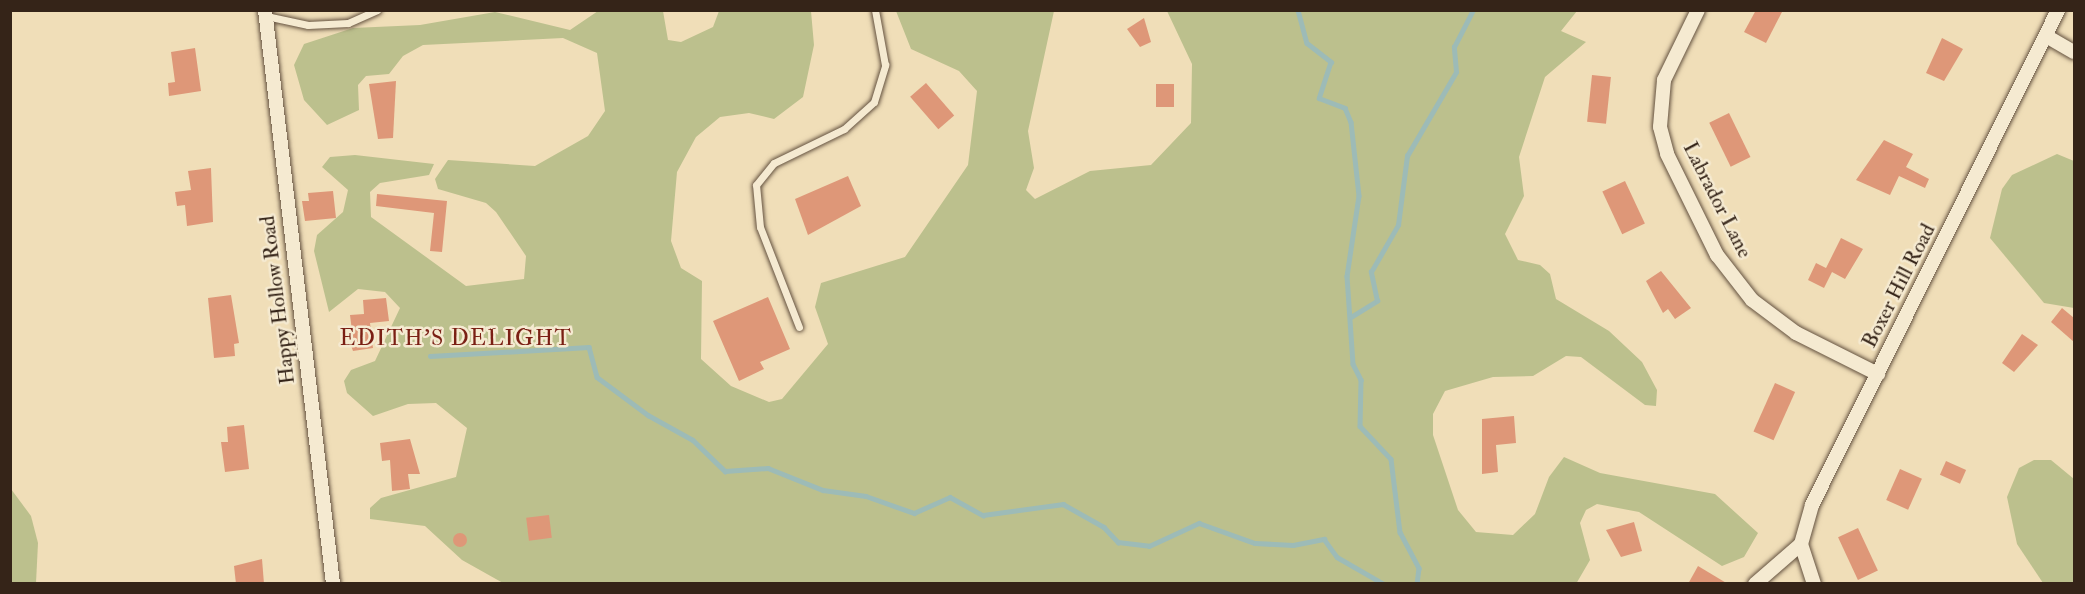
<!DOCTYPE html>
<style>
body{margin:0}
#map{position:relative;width:2085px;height:594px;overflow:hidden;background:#f0deb8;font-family:"IM FELL Double Pica",serif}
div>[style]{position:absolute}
.green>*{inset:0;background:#bcc08d}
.stream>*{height:4.5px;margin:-2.25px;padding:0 2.25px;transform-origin:2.25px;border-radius:2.25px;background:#9dbbb7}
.building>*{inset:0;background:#de9778;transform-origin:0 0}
.round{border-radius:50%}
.roads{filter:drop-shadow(0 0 2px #645240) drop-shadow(0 0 2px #645240)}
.service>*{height:7px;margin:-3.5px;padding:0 3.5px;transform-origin:3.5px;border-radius:3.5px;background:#f5ead1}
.minor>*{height:14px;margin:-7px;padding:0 7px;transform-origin:7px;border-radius:7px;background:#f5ead1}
span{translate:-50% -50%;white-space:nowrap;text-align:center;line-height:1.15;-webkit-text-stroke:5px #f5ead1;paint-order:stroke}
.street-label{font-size:21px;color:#352418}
.neighbourhood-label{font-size:22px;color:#7a1f14;letter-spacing:1.5px}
.frame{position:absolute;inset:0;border:12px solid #352418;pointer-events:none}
</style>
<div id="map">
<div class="green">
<i style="clip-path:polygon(598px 11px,663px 11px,668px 40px,681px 42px,713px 27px,719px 11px,811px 11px,814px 45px,803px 97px,774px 119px,749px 113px,720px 117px,696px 137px,677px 172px,671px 241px,681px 268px,702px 281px,701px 359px,731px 386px,769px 402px,782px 399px,828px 344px,815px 307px,821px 283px,905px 257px,968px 165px,977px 91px,959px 71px,911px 49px,896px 11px,1054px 11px,1028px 131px,1034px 168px,1026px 190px,1035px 199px,1090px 171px,1151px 165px,1191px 123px,1192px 64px,1167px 11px,1577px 11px,1561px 31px,1586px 42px,1545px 77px,1519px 157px,1524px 196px,1505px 234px,1518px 260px,1540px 265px,1550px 274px,1556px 299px,1609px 331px,1642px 362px,1657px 390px,1656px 406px,1645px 405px,1581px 357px,1566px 356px,1533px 376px,1493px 377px,1445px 391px,1433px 414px,1433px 435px,1458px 510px,1476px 532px,1513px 535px,1535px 514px,1549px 477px,1564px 457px,1600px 473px,1715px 494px,1758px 533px,1744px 557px,1722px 566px,1639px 512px,1597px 504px,1586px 510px,1580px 523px,1590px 560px,1576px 584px,503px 583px,462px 560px,425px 526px,370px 519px,370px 508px,381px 498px,456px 477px,467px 428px,436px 403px,408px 404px,373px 416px,347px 393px,344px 381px,351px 370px,375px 361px,400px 308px,385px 292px,358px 289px,329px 312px,314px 251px,317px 235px,343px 212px,348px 190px,322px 167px,330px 157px,355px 155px,434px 164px,429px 175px,380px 183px,370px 192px,371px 217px,466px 286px,524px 279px,526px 256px,496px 212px,486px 203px,438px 189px,435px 179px,448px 160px,535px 166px,588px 136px,605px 111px,597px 53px,563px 38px,423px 45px,403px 56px,389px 74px,366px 76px,358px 85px,359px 110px,327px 125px,304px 100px,294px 65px,304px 44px,353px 28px,420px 25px,495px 12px,570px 30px)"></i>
<i style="clip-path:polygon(2057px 154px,2074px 161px,2074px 308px,2044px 303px,1990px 238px,2002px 189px,2012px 175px)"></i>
<i style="clip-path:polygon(2034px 460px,2051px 460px,2074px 479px,2074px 583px,2043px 583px,2017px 544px,2007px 497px,2019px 468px)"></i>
<i style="clip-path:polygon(11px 489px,31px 516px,38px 543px,36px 583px,11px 583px)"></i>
</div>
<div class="stream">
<i style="left:1298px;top:10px;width:34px;rotate:75deg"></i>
<i style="left:1307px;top:43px;width:31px;rotate:38deg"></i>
<i style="left:1331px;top:62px;width:38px;rotate:108deg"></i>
<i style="left:1319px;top:98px;width:28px;rotate:21deg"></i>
<i style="left:1345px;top:108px;width:15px;rotate:67deg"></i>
<i style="left:1351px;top:122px;width:74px;rotate:83.8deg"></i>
<i style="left:1359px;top:196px;width:81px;rotate:98.5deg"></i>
<i style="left:1347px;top:276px;width:88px;rotate:86.1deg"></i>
<i style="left:1353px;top:364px;width:18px;rotate:63deg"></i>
<i style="left:1361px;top:380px;width:46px;rotate:91.2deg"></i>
<i style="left:1360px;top:426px;width:45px;rotate:46.8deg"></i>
<i style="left:1391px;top:459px;width:74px;rotate:83deg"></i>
<i style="left:1400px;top:532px;width:41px;rotate:62.2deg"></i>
<i style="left:1419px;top:568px;width:16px;rotate:97deg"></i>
<i style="left:1351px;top:317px;width:31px;rotate:-32deg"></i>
<i style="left:1377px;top:301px;width:30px;rotate:-102deg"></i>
<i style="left:1371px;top:272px;width:54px;rotate:-60.1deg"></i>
<i style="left:1398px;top:225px;width:70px;rotate:-82.6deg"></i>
<i style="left:1407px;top:156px;width:97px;rotate:-59.7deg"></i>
<i style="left:1456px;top:72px;width:25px;rotate:-95deg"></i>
<i style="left:1454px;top:47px;width:42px;rotate:-62.8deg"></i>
<i style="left:430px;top:356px;width:159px;rotate:-3.2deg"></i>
<i style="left:589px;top:347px;width:31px;rotate:75deg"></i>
<i style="left:597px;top:377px;width:64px;rotate:36.7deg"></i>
<i style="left:648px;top:415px;width:51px;rotate:29.1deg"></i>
<i style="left:693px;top:440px;width:45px;rotate:44.1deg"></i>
<i style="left:725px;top:471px;width:43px;rotate:-4deg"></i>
<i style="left:768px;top:468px;width:59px;rotate:21.8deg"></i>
<i style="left:823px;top:490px;width:43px;rotate:7.9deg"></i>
<i style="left:866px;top:496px;width:51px;rotate:19.5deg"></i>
<i style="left:914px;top:513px;width:39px;rotate:-24deg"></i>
<i style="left:950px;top:497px;width:38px;rotate:29deg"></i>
<i style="left:983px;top:515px;width:81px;rotate:-7.8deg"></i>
<i style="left:1063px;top:504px;width:47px;rotate:29.3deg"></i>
<i style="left:1104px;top:527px;width:21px;rotate:47deg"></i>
<i style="left:1118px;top:542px;width:31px;rotate:7deg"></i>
<i style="left:1149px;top:546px;width:55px;rotate:-24.7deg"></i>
<i style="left:1199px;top:523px;width:59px;rotate:19.7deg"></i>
<i style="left:1255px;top:543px;width:38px;rotate:3deg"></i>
<i style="left:1293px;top:545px;width:32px;rotate:-11deg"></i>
<i style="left:1324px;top:539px;width:22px;rotate:54deg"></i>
<i style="left:1337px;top:557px;width:54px;rotate:29.9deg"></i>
</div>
<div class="building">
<i style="clip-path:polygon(1756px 10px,1783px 10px,1766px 43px,1744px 32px)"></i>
<i style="clip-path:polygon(1144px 18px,1151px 42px,1140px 47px,1127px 29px)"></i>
<i style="clip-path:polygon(1942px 38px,1963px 49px,1944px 81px,1926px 73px)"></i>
<i style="clip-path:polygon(195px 48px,201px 91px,169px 96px,168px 83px,175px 82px,171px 52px)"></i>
<i style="left:1592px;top:75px;width:19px;height:47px;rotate:6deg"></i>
<i style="clip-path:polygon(396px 81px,393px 138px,378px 139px,369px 84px)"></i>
<i style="left:926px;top:83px;width:43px;height:21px;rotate:49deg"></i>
<i style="left:1156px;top:84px;width:18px;height:23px"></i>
<i style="left:1729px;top:113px;width:49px;height:22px;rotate:64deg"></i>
<i style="clip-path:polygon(1884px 140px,1913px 154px,1906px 167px,1929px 179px,1925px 188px,1899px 176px,1890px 195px,1856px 180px)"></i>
<i style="clip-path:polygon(211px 168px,213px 222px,187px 226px,185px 205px,177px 206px,175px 192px,191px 190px,188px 171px)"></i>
<i style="clip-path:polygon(848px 176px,861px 206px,808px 235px,795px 199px)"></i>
<i style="left:1625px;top:181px;width:47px;height:25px;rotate:65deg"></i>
<i style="clip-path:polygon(333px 191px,336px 218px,305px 221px,302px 201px,309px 201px,308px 193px)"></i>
<i style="clip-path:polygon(377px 194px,447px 201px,442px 252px,430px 251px,434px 213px,376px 206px)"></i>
<i style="clip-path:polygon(1841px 238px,1863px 249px,1845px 279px,1832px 272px,1824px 288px,1808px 280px,1816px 263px,1826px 268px)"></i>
<i style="clip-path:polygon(1661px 271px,1691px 308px,1675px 319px,1668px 309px,1663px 313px,1646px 281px)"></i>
<i style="clip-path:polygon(231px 295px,239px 343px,234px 344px,235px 356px,214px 358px,208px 298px)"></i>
<i style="clip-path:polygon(768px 297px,790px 349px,760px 362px,764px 369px,739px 381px,713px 321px)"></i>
<i style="clip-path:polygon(386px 298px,389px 321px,370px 323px,373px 348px,353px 351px,346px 332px,352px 331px,350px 315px,364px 314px,363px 300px)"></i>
<i style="clip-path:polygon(2062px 308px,2074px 318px,2074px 342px,2051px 322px)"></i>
<i style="clip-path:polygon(2022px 334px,2038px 345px,2014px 372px,2002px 363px)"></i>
<i style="left:1775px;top:383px;width:22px;height:53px;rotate:24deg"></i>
<i style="clip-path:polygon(1514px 416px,1516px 443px,1496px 445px,1498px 472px,1482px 474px,1482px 419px)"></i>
<i style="clip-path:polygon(244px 425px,249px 469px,225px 472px,221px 442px,228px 442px,227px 427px)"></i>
<i style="clip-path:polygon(410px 439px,420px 474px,408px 474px,410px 489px,392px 491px,390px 460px,382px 461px,380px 443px)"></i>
<i style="left:1946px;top:461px;width:22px;height:15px;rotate:24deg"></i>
<i style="left:1900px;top:469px;width:24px;height:34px;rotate:24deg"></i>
<i style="left:549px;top:515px;width:23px;height:23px;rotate:83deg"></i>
<i style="clip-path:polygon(1634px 522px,1642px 551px,1621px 557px,1606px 530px)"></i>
<i style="left:1858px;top:528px;width:47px;height:22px;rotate:65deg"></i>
<i class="round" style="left:453px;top:533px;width:14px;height:14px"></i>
<i style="clip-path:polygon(262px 559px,264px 584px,236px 584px,234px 566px)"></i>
<i style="clip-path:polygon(1698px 566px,1728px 584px,1688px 584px)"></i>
</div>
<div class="roads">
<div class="service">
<i style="left:266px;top:16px;width:43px;rotate:12.1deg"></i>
<i style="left:308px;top:25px;width:40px;rotate:-2.9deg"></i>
<i style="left:348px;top:23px;width:32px;rotate:-24deg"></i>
<i style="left:799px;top:327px;width:107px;rotate:-111.3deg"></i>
<i style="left:760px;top:227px;width:42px;rotate:-95.4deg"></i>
<i style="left:756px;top:185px;width:28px;rotate:-51deg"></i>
<i style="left:774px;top:163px;width:78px;rotate:-25.9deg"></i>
<i style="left:844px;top:129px;width:40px;rotate:-42deg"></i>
<i style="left:874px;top:102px;width:39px;rotate:-73deg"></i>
<i style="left:885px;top:65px;width:56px;rotate:-100.3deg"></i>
</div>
<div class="minor">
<i style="left:265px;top:10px;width:578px;rotate:83.24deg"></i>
<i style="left:1698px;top:10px;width:78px;rotate:115.9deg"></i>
<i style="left:1664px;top:80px;width:47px;rotate:94.9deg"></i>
<i style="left:1660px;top:127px;width:28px;rotate:75deg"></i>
<i style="left:1667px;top:154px;width:113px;rotate:63.7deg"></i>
<i style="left:1717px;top:255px;width:57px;rotate:52.1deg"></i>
<i style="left:1752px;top:300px;width:55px;rotate:36.9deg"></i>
<i style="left:1796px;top:333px;width:92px;rotate:26.6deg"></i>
<i style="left:2046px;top:36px;width:32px;rotate:30deg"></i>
<i style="left:1755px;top:584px;width:61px;rotate:-41deg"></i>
<i style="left:1814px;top:584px;width:42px;rotate:-108deg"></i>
<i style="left:1801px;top:544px;width:41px;rotate:-74.2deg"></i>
<i style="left:1812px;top:505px;width:553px;rotate:-63.57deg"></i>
</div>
</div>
<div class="street-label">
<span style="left:1717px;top:200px;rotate:63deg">Labrador Lane</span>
<span style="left:1899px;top:286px;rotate:-63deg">Boxer Hill Road</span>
<span style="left:278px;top:300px;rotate:-97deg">Happy Hollow Road</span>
</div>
<div class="neighbourhood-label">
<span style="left:456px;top:339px">EDITH'S DELIGHT</span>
</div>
<div class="frame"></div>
</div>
